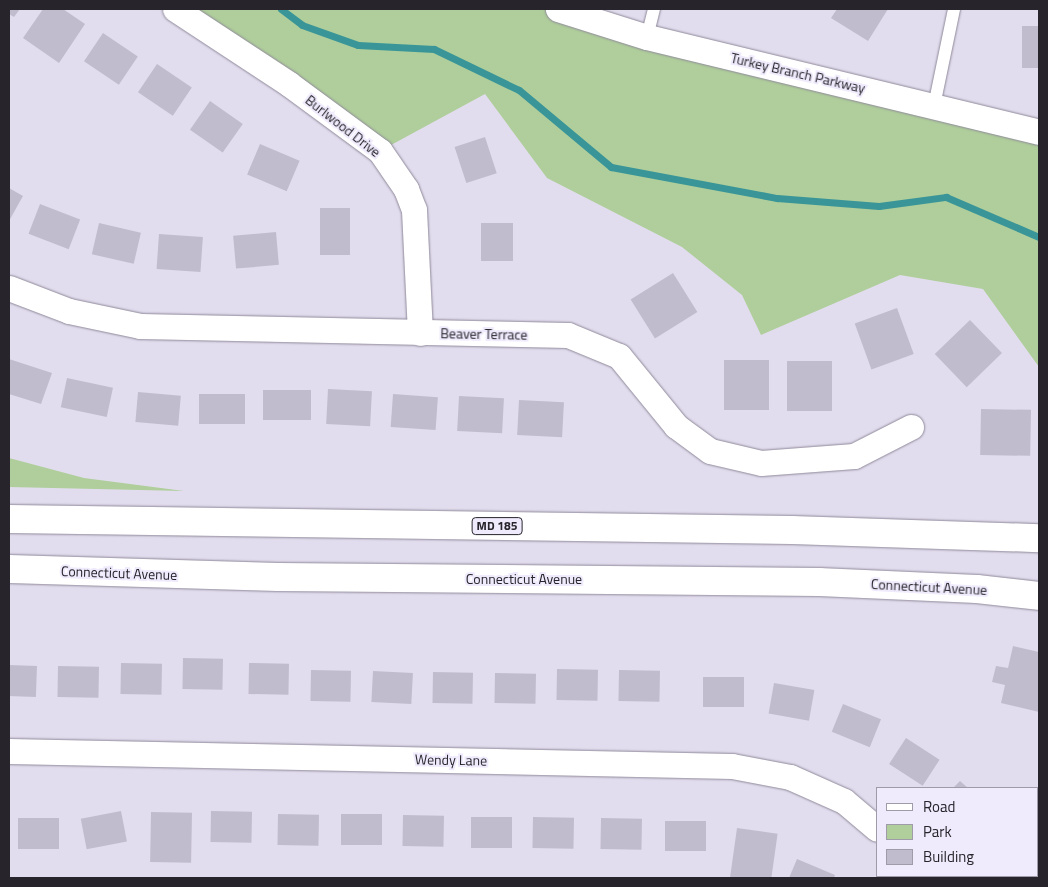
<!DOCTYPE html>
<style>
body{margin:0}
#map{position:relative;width:1048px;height:887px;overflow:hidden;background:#e2ddee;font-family:"Titillium Web",sans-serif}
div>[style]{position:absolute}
.green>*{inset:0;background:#afce9b}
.stream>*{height:7px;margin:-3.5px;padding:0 3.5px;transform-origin:3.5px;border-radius:3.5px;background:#3a9598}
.building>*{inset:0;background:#c1bccd;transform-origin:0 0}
.roads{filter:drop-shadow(0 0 1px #8f899a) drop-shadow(0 0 1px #8f899a)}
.service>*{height:12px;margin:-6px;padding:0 6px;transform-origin:6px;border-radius:6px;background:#fff}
.minor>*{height:25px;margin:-12.5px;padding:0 12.5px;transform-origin:12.5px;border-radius:12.5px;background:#fff}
.primary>*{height:28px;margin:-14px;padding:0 14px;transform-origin:14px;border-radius:14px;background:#fff}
span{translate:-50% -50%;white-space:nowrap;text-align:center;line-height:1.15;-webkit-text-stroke:4px #efeafc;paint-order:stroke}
.shield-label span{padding:1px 4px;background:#efeafc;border:1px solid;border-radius:4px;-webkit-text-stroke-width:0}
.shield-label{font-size:12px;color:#27252b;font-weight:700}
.street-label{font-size:14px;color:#27252b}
.frame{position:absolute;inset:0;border:10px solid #27252b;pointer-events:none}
.legend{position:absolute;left:876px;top:787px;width:162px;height:90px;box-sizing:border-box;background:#efeafc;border:1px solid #9f9ba8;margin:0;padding:6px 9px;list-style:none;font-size:15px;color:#27252b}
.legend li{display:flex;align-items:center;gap:10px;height:25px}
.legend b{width:25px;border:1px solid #9f9ba8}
</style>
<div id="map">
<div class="green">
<i style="clip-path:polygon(175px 9px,558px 9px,1039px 132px,1039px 367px,983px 289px,900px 275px,761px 335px,742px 295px,682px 247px,547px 178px,485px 94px,380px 151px)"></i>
<i style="clip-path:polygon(9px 458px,84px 478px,184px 491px,9px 487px)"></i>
</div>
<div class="stream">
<i style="left:281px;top:9px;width:26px;rotate:37deg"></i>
<i style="left:302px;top:25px;width:59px;rotate:19.7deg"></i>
<i style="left:358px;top:45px;width:76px;rotate:3deg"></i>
<i style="left:434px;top:49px;width:94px;rotate:25.8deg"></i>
<i style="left:519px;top:90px;width:120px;rotate:39.9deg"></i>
<i style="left:611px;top:167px;width:169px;rotate:10.6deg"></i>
<i style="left:777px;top:198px;width:102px;rotate:4.5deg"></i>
<i style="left:879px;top:206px;width:68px;rotate:-7.7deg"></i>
<i style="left:946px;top:197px;width:101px;rotate:23.3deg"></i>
</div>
<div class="building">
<i style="clip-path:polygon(9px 9px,20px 9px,14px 17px,9px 14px)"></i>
<i style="clip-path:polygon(43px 9px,63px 9px,85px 24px,59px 63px,23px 38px)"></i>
<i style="clip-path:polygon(837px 9px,888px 9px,868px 41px,831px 18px)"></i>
<i style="left:1039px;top:26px;width:42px;height:17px;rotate:90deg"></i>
<i style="left:103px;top:33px;width:42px;height:34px;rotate:34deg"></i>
<i style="left:157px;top:64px;width:42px;height:34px;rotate:34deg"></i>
<i style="left:210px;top:101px;width:40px;height:35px;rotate:35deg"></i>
<i style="left:485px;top:137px;width:38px;height:32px;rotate:72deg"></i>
<i style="left:260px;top:144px;width:43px;height:33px;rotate:23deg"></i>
<i style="clip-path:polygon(9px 188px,23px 196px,9px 221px)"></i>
<i style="left:40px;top:204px;width:43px;height:32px;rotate:21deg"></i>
<i style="left:320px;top:208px;width:30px;height:47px"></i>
<i style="left:99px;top:223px;width:43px;height:32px;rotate:13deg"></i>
<i style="left:481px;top:223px;width:32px;height:38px"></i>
<i style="left:276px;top:232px;width:33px;height:43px;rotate:85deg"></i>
<i style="left:159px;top:234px;width:44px;height:35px;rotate:4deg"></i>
<i style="left:673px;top:273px;width:46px;height:50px;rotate:58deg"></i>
<i style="left:897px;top:308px;width:49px;height:45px;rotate:70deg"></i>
<i style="left:970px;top:320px;width:46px;height:49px;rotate:46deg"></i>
<i style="clip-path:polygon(9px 359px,52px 373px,41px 404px,9px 394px)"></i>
<i style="left:724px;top:360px;width:45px;height:50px"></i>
<i style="left:787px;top:361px;width:45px;height:50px"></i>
<i style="left:67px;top:378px;width:47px;height:30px;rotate:12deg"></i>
<i style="left:328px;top:389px;width:44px;height:35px;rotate:3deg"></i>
<i style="left:263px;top:390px;width:48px;height:30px"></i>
<i style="left:138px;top:392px;width:43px;height:30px;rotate:5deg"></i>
<i style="left:199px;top:394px;width:46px;height:30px"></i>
<i style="left:393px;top:394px;width:45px;height:33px;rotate:4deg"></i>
<i style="left:459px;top:396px;width:45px;height:35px;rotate:3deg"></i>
<i style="left:519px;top:400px;width:45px;height:35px;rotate:3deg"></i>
<i style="left:981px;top:409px;width:50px;height:46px;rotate:1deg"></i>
<i style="clip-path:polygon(1013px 646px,1039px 652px,1039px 712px,1001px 703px,1005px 685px,992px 682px,996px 666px,1008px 668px)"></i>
<i style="left:183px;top:658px;width:40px;height:31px;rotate:1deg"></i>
<i style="left:121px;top:663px;width:41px;height:31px;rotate:1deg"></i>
<i style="left:249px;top:663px;width:40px;height:31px;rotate:1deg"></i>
<i style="left:9px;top:665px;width:28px;height:31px;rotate:2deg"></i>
<i style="left:58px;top:666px;width:41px;height:31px;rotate:1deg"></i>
<i style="left:557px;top:669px;width:41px;height:31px;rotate:1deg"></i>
<i style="left:311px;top:670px;width:40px;height:31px;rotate:1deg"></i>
<i style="left:619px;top:670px;width:41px;height:31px;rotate:1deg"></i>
<i style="left:373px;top:671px;width:40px;height:31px;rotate:3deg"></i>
<i style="left:433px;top:672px;width:40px;height:31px;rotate:1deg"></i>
<i style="left:495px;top:673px;width:41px;height:30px;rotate:1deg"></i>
<i style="left:703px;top:677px;width:41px;height:30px"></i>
<i style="left:774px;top:683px;width:41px;height:31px;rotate:10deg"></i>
<i style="left:843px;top:704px;width:41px;height:30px;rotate:22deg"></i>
<i style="left:906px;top:738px;width:40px;height:31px;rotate:33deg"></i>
<i style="clip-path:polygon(960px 781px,968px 788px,953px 788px)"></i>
<i style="left:121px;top:811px;width:31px;height:41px;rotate:79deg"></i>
<i style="left:211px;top:811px;width:41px;height:31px;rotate:1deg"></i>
<i style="left:151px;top:812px;width:41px;height:50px;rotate:1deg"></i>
<i style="left:278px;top:814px;width:41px;height:31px;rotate:1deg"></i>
<i style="left:341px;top:814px;width:41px;height:31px"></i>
<i style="left:403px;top:815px;width:41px;height:31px;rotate:1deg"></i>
<i style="left:471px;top:817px;width:41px;height:31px"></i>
<i style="left:533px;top:817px;width:41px;height:31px;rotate:1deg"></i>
<i style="left:18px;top:818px;width:41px;height:31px"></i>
<i style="left:601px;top:818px;width:41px;height:31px;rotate:1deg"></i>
<i style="left:665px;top:821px;width:41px;height:30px"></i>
<i style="left:737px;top:828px;width:41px;height:50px;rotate:8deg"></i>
<i style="clip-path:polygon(797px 859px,835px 875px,834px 878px,789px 878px)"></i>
<i style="clip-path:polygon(1001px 876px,1019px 876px,1016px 878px)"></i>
</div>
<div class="roads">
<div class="service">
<i style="left:647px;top:37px;width:29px;rotate:-76deg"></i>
<i style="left:934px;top:106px;width:99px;rotate:-78.3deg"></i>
</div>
<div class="minor">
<i style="left:175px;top:9px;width:136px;rotate:33.3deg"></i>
<i style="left:289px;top:84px;width:113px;rotate:36.4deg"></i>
<i style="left:380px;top:151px;width:46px;rotate:55.6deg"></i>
<i style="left:406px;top:189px;width:22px;rotate:69deg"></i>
<i style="left:414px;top:210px;width:123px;rotate:87.2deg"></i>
<i style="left:558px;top:9px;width:93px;rotate:17.5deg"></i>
<i style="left:647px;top:37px;width:403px;rotate:13.6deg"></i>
<i style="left:9px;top:288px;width:64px;rotate:21deg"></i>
<i style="left:69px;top:311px;width:73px;rotate:11.9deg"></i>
<i style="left:140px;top:326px;width:428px;rotate:1.2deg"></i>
<i style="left:568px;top:335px;width:55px;rotate:22.4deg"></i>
<i style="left:619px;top:356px;width:90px;rotate:50.8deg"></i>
<i style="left:676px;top:426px;width:42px;rotate:36.3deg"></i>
<i style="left:710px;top:451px;width:52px;rotate:13.2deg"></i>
<i style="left:761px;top:463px;width:93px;rotate:-4.3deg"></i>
<i style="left:854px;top:456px;width:64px;rotate:-27deg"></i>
<i style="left:9px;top:751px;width:723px;rotate:1.19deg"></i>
<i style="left:732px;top:766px;width:59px;rotate:10.7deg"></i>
<i style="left:790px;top:777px;width:59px;rotate:24deg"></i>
<i style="left:844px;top:801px;width:43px;rotate:40.3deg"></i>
<i style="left:921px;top:876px;width:3px;rotate:45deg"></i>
</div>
<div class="primary">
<i style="left:9px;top:519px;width:783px;rotate:0.8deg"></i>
<i style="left:792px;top:530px;width:247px;rotate:1.9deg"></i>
<i style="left:9px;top:569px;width:269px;rotate:1.7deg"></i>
<i style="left:278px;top:577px;width:541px;rotate:0.53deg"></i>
<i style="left:819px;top:582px;width:158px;rotate:2.5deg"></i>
<i style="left:977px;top:589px;width:62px;rotate:6.4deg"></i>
</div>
</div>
<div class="shield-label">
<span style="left:497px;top:526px">MD 185</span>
</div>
<div class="street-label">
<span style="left:798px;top:73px;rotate:13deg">Turkey Branch Parkway</span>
<span style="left:343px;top:126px;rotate:38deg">Burlwood Drive</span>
<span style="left:484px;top:334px;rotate:1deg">Beaver Terrace</span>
<span style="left:119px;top:573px;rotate:2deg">Connecticut Avenue</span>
<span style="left:524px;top:579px">Connecticut Avenue</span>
<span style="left:929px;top:587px;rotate:3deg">Connecticut Avenue</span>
<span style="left:451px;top:760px;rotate:1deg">Wendy Lane</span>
</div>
<div class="frame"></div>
<ul class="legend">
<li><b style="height:6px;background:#fff"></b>Road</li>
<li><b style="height:14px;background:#afce9b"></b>Park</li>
<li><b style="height:14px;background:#c1bccd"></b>Building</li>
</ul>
</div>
